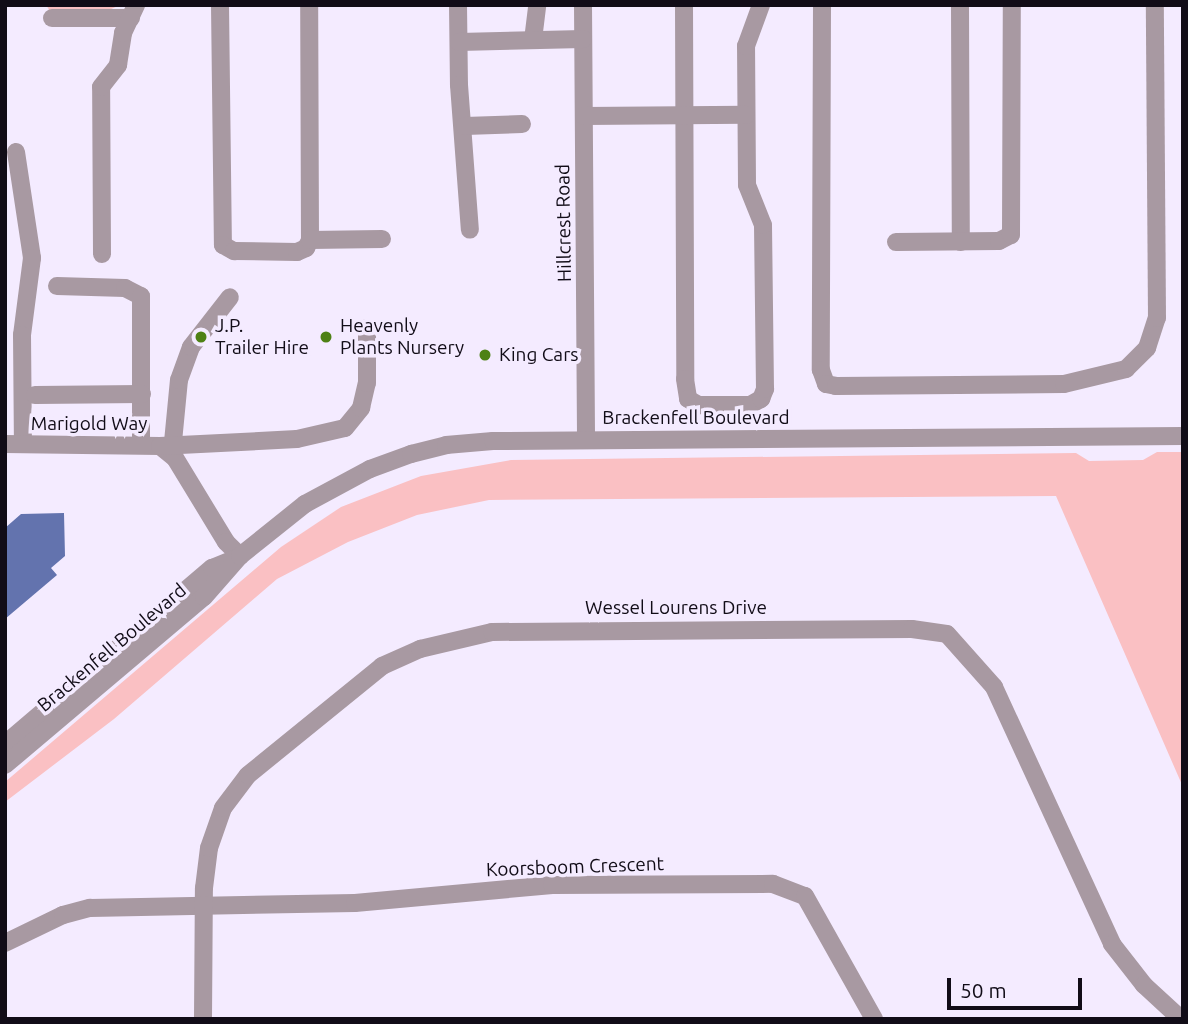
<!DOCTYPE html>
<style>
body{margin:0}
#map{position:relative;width:1188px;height:1024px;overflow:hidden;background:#f4ebff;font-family:Ubuntu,sans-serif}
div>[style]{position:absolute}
.green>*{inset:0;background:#fac0c3}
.building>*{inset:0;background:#6373ae}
.minor>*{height:18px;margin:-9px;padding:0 9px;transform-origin:9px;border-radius:9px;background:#a899a2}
.dots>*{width:19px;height:19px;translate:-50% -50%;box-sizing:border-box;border:4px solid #f4ebff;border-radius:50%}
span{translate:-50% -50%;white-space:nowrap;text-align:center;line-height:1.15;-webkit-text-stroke:7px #f4ebff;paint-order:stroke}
.street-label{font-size:19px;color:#110c17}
.poi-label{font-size:19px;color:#110c17}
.left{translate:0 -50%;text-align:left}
.frame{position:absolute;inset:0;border:7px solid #110c17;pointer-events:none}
.scale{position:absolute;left:947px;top:978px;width:135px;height:32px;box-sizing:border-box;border:4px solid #110c17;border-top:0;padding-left:9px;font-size:21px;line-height:24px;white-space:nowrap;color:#110c17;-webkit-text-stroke:5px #f4ebff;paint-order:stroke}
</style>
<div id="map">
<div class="green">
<i style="clip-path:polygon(46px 5px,120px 5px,109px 10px,50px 11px)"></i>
<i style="clip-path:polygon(1157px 452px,1183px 452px,1183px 787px,1056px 496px,489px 500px,417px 515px,348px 542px,277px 579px,114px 719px,5px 802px,5px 782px,281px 547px,341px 507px,421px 476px,511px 460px,1076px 453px,1089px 461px,1143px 460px)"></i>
</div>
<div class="building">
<i style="clip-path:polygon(64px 513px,65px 556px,51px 568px,57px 575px,5px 619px,5px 528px,21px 514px)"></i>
</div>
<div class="minor">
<i style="left:220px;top:5px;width:240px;rotate:89.3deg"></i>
<i style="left:223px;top:245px;width:13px;rotate:29deg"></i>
<i style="left:234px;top:251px;width:63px;rotate:0.9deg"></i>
<i style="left:297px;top:252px;width:10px;rotate:-24deg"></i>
<i style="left:306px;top:248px;width:9px;rotate:-63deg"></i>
<i style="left:310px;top:240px;width:235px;rotate:-90.2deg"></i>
<i style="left:458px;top:5px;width:80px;rotate:89.3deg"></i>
<i style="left:459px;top:85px;width:145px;rotate:85.7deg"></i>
<i style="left:583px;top:5px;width:435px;rotate:89.6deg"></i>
<i style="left:684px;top:5px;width:374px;rotate:89.8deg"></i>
<i style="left:685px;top:379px;width:20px;rotate:81deg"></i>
<i style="left:688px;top:399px;width:13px;rotate:29deg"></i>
<i style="left:699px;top:405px;width:51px"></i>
<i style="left:750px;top:405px;width:13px;rotate:-29deg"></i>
<i style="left:761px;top:399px;width:11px;rotate:-68deg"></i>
<i style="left:765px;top:389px;width:164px;rotate:-90.7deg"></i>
<i style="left:763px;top:225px;width:43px;rotate:-111.8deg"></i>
<i style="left:747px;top:185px;width:139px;rotate:-90.4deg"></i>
<i style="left:746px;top:46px;width:44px;rotate:-69.9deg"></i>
<i style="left:822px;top:5px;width:365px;rotate:90.2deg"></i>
<i style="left:821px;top:370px;width:15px;rotate:70deg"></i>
<i style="left:826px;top:384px;width:10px;rotate:11deg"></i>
<i style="left:836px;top:386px;width:228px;rotate:-0.5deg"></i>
<i style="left:1064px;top:384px;width:64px;rotate:-13.6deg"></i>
<i style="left:1126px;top:369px;width:30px;rotate:-45deg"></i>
<i style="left:1147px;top:348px;width:32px;rotate:-72deg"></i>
<i style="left:1157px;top:318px;width:313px;rotate:-90.4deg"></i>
<i style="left:960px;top:5px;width:237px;rotate:89.8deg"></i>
<i style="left:52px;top:18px;width:79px"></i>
<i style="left:533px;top:40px;width:35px;rotate:-83deg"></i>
<i style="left:459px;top:42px;width:124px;rotate:-1.4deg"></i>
<i style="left:584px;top:116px;width:162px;rotate:-0.4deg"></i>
<i style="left:465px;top:126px;width:57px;rotate:-2deg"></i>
<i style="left:16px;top:152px;width:107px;rotate:81.4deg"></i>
<i style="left:32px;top:258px;width:78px;rotate:97.4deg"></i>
<i style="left:22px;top:335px;width:109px;rotate:89.5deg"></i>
<i style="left:310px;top:240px;width:72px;rotate:-0.8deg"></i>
<i style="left:896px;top:242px;width:103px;rotate:-0.6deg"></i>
<i style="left:999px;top:241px;width:13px;rotate:-27deg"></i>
<i style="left:1011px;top:235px;width:230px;rotate:-89.8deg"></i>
<i style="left:102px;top:254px;width:167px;rotate:-90.3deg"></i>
<i style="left:101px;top:87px;width:28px;rotate:-52deg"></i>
<i style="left:118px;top:65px;width:32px;rotate:-81deg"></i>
<i style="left:123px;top:33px;width:31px;rotate:-65deg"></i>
<i style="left:57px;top:286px;width:68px;rotate:1.7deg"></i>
<i style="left:125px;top:288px;width:18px;rotate:27deg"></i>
<i style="left:141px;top:296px;width:148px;rotate:90deg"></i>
<i style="left:35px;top:395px;width:107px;rotate:-0.5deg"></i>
<i style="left:173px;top:442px;width:62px;rotate:-84.5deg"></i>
<i style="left:179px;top:380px;width:35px;rotate:-70deg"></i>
<i style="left:191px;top:347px;width:63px;rotate:-52deg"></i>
<i style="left:5px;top:444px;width:155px;rotate:0.7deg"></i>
<i style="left:160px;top:446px;width:19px;rotate:39deg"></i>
<i style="left:175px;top:458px;width:98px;rotate:58.7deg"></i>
<i style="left:226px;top:542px;width:20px;rotate:45deg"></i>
<i style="left:160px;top:446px;width:137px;rotate:-2.9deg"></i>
<i style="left:297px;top:439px;width:49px;rotate:-12.9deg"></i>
<i style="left:345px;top:428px;width:26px;rotate:-51deg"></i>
<i style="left:361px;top:408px;width:26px;rotate:-77deg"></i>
<i style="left:367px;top:383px;width:55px;rotate:-90deg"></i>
<i style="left:5px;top:744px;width:272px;rotate:-40.4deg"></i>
<i style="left:212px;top:568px;width:27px;rotate:-22deg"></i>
<i style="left:5px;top:765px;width:260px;rotate:-40.2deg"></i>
<i style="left:204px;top:597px;width:55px;rotate:-48.7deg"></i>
<i style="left:240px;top:556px;width:83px;rotate:-38.7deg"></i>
<i style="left:305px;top:504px;width:74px;rotate:-28.3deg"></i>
<i style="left:370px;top:469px;width:44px;rotate:-20.1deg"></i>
<i style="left:411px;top:454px;width:36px;rotate:-14deg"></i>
<i style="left:446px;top:445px;width:47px;rotate:-4.9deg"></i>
<i style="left:493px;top:441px;width:690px;rotate:-0.42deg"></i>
<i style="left:5px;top:943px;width:64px;rotate:-25.8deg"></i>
<i style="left:63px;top:915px;width:28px;rotate:-15deg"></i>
<i style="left:90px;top:908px;width:265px;rotate:-1.1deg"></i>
<i style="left:355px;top:903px;width:198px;rotate:-5.2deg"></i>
<i style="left:552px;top:885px;width:221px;rotate:-0.3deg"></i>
<i style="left:773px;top:884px;width:34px;rotate:21deg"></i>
<i style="left:805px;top:896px;width:141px;rotate:60.7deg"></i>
<i style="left:203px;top:1019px;width:131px;rotate:-89.6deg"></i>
<i style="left:204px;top:888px;width:40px;rotate:-82.9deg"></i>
<i style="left:209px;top:848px;width:42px;rotate:-70.7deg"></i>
<i style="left:223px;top:808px;width:41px;rotate:-52.9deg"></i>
<i style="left:248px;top:775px;width:173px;rotate:-39.1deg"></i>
<i style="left:382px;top:666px;width:42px;rotate:-24.1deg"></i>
<i style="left:420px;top:649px;width:74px;rotate:-13.3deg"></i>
<i style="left:492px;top:632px;width:420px;rotate:-0.4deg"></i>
<i style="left:912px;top:629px;width:35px;rotate:8deg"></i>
<i style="left:947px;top:634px;width:71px;rotate:48.4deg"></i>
<i style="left:994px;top:687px;width:283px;rotate:65.3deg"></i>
<i style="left:1112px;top:944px;width:52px;rotate:52deg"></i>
<i style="left:1144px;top:985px;width:50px;rotate:42.6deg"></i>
</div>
<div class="dots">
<i style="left:201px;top:337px;background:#4e8115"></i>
<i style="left:326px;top:337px;background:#4e8115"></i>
<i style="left:485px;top:355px;background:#4e8115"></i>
</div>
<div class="street-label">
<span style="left:564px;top:223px;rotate:-91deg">Hillcrest Road</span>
<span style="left:696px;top:418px">Brackenfell Boulevard</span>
<span style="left:89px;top:424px">Marigold Way</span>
<span style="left:676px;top:608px">Wessel Lourens Drive</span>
<span style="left:112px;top:648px;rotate:-40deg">Brackenfell Boulevard</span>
<span style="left:575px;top:867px;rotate:-2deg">Koorsboom Crescent</span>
</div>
<div class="poi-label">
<span class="left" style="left:215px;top:337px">J.P.<br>Trailer Hire</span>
<span class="left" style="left:340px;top:337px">Heavenly<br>Plants Nursery</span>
<span class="left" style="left:499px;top:355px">King Cars</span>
</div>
<div class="frame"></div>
<div class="scale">50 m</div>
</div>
